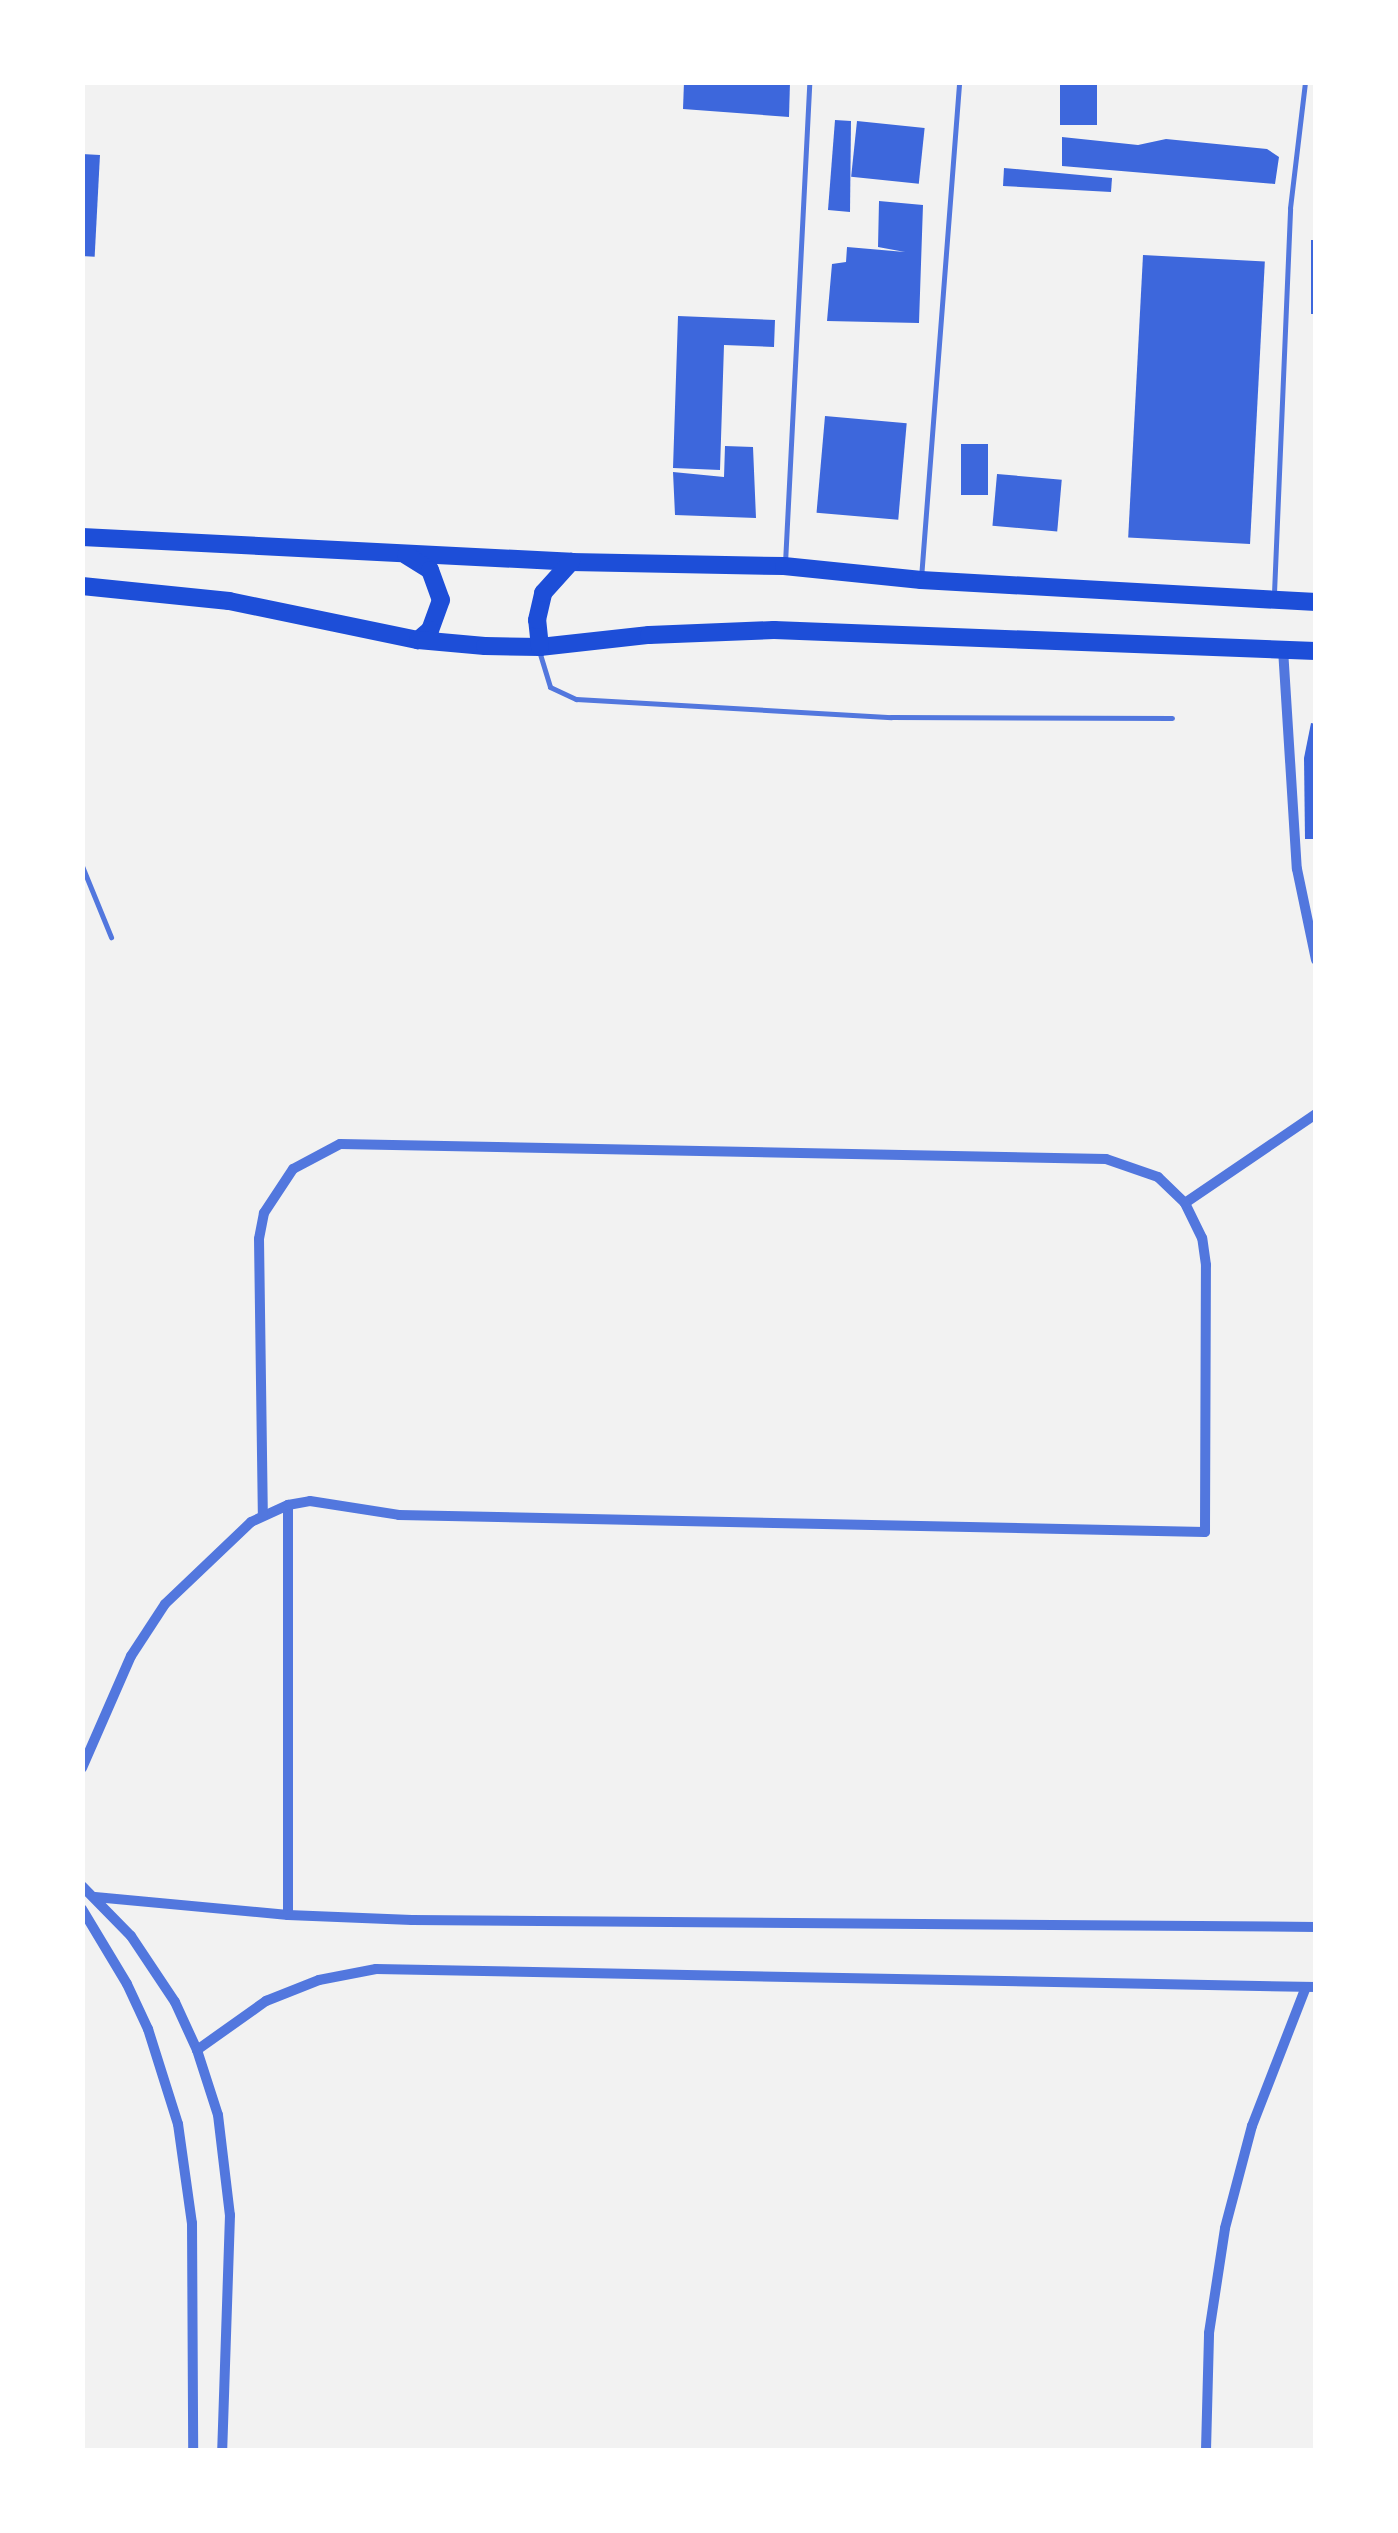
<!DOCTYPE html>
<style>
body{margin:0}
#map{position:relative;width:1398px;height:2533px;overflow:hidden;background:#f2f2f2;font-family:Georgia,serif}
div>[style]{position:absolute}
.building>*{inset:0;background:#3d67dc;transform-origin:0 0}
.service>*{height:5px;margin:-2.5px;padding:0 2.5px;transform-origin:2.5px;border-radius:2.5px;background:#5277de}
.minor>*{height:10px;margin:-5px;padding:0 5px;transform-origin:5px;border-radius:5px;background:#5277de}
.trunk>*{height:18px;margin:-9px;padding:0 9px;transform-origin:9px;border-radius:9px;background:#1d4ed8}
span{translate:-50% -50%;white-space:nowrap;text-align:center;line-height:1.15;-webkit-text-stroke:8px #fff;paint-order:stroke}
.frame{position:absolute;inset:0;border:85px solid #fff;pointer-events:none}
</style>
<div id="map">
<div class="building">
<i style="clip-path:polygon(684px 82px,790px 82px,789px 117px,683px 109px)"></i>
<i style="left:1060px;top:82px;width:37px;height:43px"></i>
<i style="clip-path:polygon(835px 120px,851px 121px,850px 212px,828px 210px)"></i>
<i style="left:857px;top:121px;width:68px;height:56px;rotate:6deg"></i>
<i style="clip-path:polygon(1062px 137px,1138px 145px,1166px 139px,1267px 149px,1279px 157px,1275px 184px,1062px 166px)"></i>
<i style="left:82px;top:154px;width:18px;height:102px;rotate:3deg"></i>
<i style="clip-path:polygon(1004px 168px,1112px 178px,1111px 192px,1003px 186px)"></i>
<i style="clip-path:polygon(879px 201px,923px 205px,919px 323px,827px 321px,832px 264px,846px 262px,847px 247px,905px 252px,878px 247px)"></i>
<i style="left:1311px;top:240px;width:5px;height:74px"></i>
<i style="left:1143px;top:255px;width:122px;height:283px;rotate:3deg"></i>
<i style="clip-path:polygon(678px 316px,775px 320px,774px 347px,724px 345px,720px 470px,673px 468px)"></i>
<i style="left:825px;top:416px;width:82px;height:97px;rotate:5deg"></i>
<i style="left:961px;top:444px;width:27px;height:51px"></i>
<i style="clip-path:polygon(725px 446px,753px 447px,756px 518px,675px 515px,673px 472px,724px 477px)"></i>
<i style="left:997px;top:474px;width:65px;height:52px;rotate:5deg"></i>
<i style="clip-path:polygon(1311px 723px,1316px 724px,1316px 839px,1305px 839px,1304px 758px)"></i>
</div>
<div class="service">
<i style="left:785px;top:563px;width:482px;rotate:-87.1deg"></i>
<i style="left:921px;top:578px;width:497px;rotate:-85.6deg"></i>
<i style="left:1274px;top:593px;width:385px;rotate:-87.6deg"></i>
<i style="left:1290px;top:208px;width:127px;rotate:-83.2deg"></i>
<i style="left:540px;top:654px;width:34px;rotate:73deg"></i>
<i style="left:550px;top:687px;width:29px;rotate:25deg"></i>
<i style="left:576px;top:699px;width:316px;rotate:3.3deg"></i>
<i style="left:891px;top:717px;width:281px;rotate:0.2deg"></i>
<i style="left:82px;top:866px;width:77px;rotate:67.8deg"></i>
</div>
<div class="minor">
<i style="left:1283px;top:649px;width:220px;rotate:86.4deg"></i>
<i style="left:1297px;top:869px;width:93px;rotate:78.2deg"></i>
<i style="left:1185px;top:1203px;width:158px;rotate:-34.2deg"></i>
<i style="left:288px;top:1505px;width:410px;rotate:90deg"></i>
<i style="left:82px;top:1768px;width:122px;rotate:-66.4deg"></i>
<i style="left:131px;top:1656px;width:62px;rotate:-56.8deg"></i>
<i style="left:165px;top:1604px;width:119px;rotate:-43.6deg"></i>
<i style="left:251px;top:1522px;width:41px;rotate:-24.7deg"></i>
<i style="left:288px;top:1505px;width:22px;rotate:-10deg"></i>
<i style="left:310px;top:1501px;width:90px;rotate:8.9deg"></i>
<i style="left:399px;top:1515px;width:806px;rotate:1.21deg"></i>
<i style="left:1205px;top:1532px;width:267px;rotate:-89.8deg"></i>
<i style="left:1206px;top:1265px;width:27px;rotate:-98deg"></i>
<i style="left:1202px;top:1238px;width:39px;rotate:-116deg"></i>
<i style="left:1185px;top:1203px;width:37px;rotate:-136deg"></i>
<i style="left:1158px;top:1177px;width:55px;rotate:-160.9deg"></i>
<i style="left:1106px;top:1159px;width:766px;rotate:-178.88deg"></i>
<i style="left:340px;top:1144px;width:53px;rotate:152deg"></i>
<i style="left:293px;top:1169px;width:53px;rotate:123.4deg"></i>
<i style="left:264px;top:1213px;width:26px;rotate:101deg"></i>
<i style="left:259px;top:1239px;width:276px;rotate:89.2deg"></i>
<i style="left:82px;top:1886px;width:70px;rotate:45.6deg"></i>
<i style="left:131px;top:1936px;width:79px;rotate:56.3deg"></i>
<i style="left:175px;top:2002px;width:53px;rotate:65.4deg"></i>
<i style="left:197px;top:2050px;width:68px;rotate:72.1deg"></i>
<i style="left:218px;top:2115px;width:101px;rotate:83.2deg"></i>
<i style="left:230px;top:2215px;width:235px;rotate:91.9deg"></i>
<i style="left:95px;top:1897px;width:194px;rotate:5.3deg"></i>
<i style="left:288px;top:1915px;width:124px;rotate:2.3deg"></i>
<i style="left:412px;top:1920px;width:904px;rotate:0.44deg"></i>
<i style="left:82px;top:1909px;width:87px;rotate:59deg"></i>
<i style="left:127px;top:1984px;width:50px;rotate:65deg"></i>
<i style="left:148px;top:2029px;width:100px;rotate:72.5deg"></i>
<i style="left:178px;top:2124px;width:100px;rotate:82deg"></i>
<i style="left:192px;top:2223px;width:227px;rotate:89.7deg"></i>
<i style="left:197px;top:2050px;width:85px;rotate:-35.4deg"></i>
<i style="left:266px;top:2001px;width:57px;rotate:-21.6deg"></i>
<i style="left:319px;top:1980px;width:58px;rotate:-10.9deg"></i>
<i style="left:376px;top:1969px;width:940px;rotate:1.1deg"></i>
<i style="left:1206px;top:2450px;width:117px;rotate:-88.5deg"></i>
<i style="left:1209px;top:2333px;width:106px;rotate:-81.3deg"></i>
<i style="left:1225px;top:2228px;width:106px;rotate:-75.2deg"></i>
<i style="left:1252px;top:2126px;width:149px;rotate:-68.8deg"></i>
</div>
<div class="trunk">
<i style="left:82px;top:537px;width:490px;rotate:2.9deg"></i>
<i style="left:571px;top:562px;width:213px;rotate:1.1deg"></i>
<i style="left:784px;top:566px;width:138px;rotate:5.8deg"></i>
<i style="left:921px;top:580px;width:396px;rotate:3.2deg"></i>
<i style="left:406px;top:555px;width:28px;rotate:32deg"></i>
<i style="left:430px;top:570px;width:32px;rotate:70deg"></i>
<i style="left:441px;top:600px;width:32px;rotate:110deg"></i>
<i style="left:430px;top:630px;width:16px;rotate:140deg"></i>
<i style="left:82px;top:586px;width:148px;rotate:5.8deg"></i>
<i style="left:229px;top:601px;width:193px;rotate:11.7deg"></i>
<i style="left:418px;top:640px;width:67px;rotate:5.1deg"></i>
<i style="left:485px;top:646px;width:55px;rotate:1deg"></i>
<i style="left:540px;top:647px;width:110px;rotate:-6.3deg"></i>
<i style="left:649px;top:635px;width:125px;rotate:-2.3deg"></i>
<i style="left:774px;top:630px;width:542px;rotate:2.22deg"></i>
<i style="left:540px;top:647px;width:27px;rotate:-96deg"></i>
<i style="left:537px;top:620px;width:28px;rotate:-77deg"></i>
<i style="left:543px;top:593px;width:42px;rotate:-47.9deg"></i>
</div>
<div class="frame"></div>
</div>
